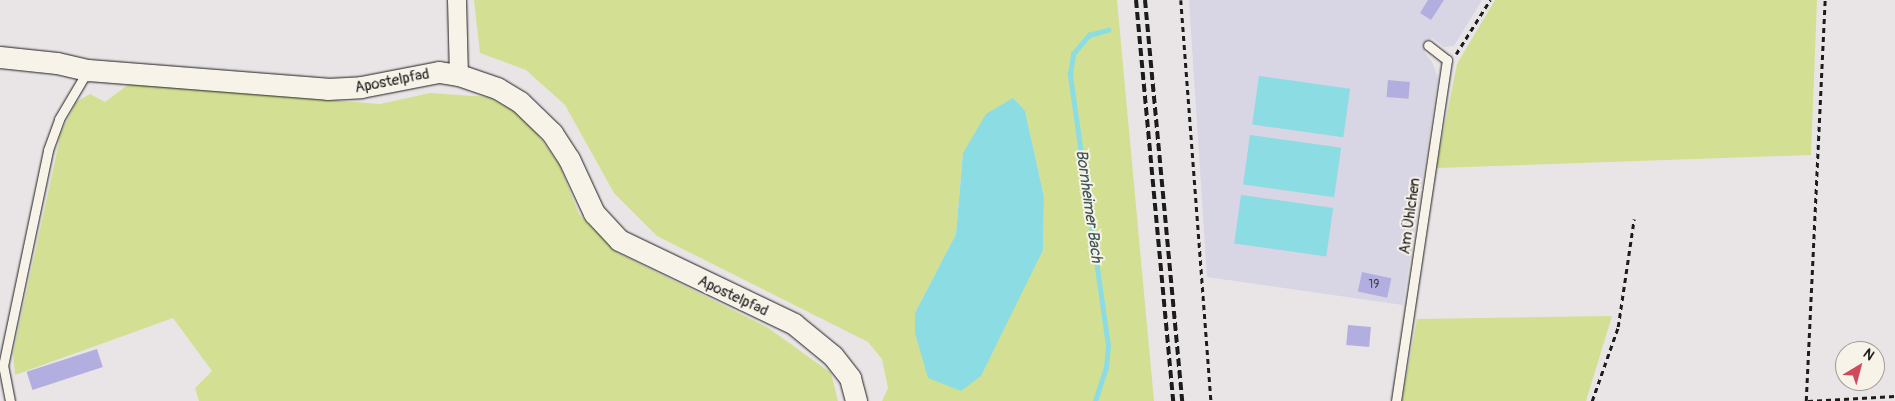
<!DOCTYPE html>
<meta charset="utf-8">
<style>
body{margin:0}
#map{position:relative;width:1895px;height:401px;overflow:hidden;background:#e9e5e6;font-family:Pangolin,sans-serif}
div>[style]{position:absolute}
.built>*{inset:0;background:#d8d5e4}
.green>*{inset:0;background:#d3e093}
.water>*{inset:0;background:#8bdce3;transform-origin:0 0}
.stream>*{height:4.5px;margin:-2.25px;padding:0 2.25px;transform-origin:2.25px;border-radius:2.25px;background:#8bdce3}
.building>*{inset:0;background:#b2afe0;transform-origin:0 0}
.path>*{height:2.5px;margin-top:-1.25px;transform-origin:0;background:repeating-linear-gradient(90deg,#1c1c1c 0 5px,transparent 0 9px)}
.roads{filter:drop-shadow(0 0 1px #1c1c1c) drop-shadow(0 0 1px #1c1c1c)}
.service>*{height:9px;margin:-4.5px;padding:0 4.5px;transform-origin:4.5px;border-radius:4.5px;background:#f7f3e8}
.minor>*{height:18px;margin:-9px;padding:0 9px;transform-origin:9px;border-radius:9px;background:#f7f3e8}
.tertiary>*{height:21px;margin:-10.5px;padding:0 10.5px;transform-origin:10.5px;border-radius:10.5px;background:#f7f3e8}
.rail>*{height:4px;margin-top:-2px;transform-origin:0;background:repeating-linear-gradient(90deg,#1c1c1c 0 8px,transparent 0 12px)}
span{translate:-50% -50%;white-space:nowrap;text-align:center;line-height:1.15;-webkit-text-stroke:4px #f7f3e8;paint-order:stroke}
.number-label{font-size:12px;color:#42414d}
.number-label span{-webkit-text-stroke-width:0}
.street-label{font-size:15px;color:#1c1c1c}
.water-label{font-size:16px;color:#3d5658;font-style:italic}
.north{position:absolute;left:1835px;top:341px;width:50px;height:50px;box-sizing:border-box;background:#f7f3e8;border:1px solid #9f9d96;border-radius:50%;rotate:37deg;font-size:14px;font-weight:700;line-height:20px;text-align:center;color:#1c1c1c}
.north::after{content:'';display:block;margin:auto;width:18px;height:22px;background:#d1495b;clip-path:polygon(50% 0,100% 100%,50% 72%,0 100%)}
</style>
<div id="map">
<div class="built">
<i style="clip-path:polygon(1189px 0,1482px 0,1454px 46px,1444px 47px,1432px 38px,1424px 52px,1432px 62px,1438px 78px,1403px 305px,1207px 277px)"></i>
</div>
<div class="green">
<i style="clip-path:polygon(evenodd,474px 0,1117px 0,1154px 401px,882px 401px,888px 388px,882px 359px,868px 342px,657px 236px,614px 193px,565px 105px,526px 70px,480px 53px,474px 0,1025px 111px,1044px 197px,1043px 250px,915px 313px,956px 234px,963px 153px,1025px 111px)"></i>
<i style="clip-path:polygon(1495px 0,1817px 0,1811px 155px,1436px 168px,1457px 64px)"></i>
<i style="clip-path:polygon(129px 84px,380px 104px,430px 93px,488px 97px,525px 117px,559px 164px,579px 214px,616px 252px,767px 327px,831px 373px,838px 401px,199px 401px,195px 388px,212px 371px,173px 318px,15px 375px,13px 354px,61px 133px,76px 102px,90px 94px,105px 102px)"></i>
<i style="clip-path:polygon(1612px 316px,1586px 401px,1402px 401px,1417px 319px)"></i>
</div>
<div class="water">
<i style="left:1259px;top:76px;width:92px;height:49px;rotate:8deg"></i>
<i style="clip-path:polygon(1013px 98px,1025px 111px,1044px 197px,1043px 250px,981px 376px,961px 391px,928px 378px,915px 333px,915px 313px,956px 234px,963px 153px,986px 114px)"></i>
<i style="left:1250px;top:135px;width:92px;height:50px;rotate:8deg"></i>
<i style="left:1241px;top:195px;width:93px;height:49px;rotate:8deg"></i>
</div>
<div class="stream">
<i style="left:1095px;top:401px;width:35px;rotate:-72deg"></i>
<i style="left:1106px;top:368px;width:22px;rotate:-85deg"></i>
<i style="left:1108px;top:346px;width:275px;rotate:-98deg"></i>
<i style="left:1070px;top:74px;width:20px;rotate:-81deg"></i>
<i style="left:1073px;top:54px;width:25px;rotate:-50deg"></i>
<i style="left:1089px;top:35px;width:20px;rotate:-15deg"></i>
</div>
<div class="building">
<i style="clip-path:polygon(1428px 0,1444px 0,1431px 20px,1420px 13px)"></i>
<i style="left:1388px;top:80px;width:22px;height:17px;rotate:5deg"></i>
<i style="left:1362px;top:272px;width:30px;height:20px;rotate:12deg"></i>
<i style="left:1348px;top:325px;width:23px;height:20px;rotate:5deg"></i>
<i style="left:97px;top:349px;width:19px;height:74px;rotate:72deg"></i>
</div>
<div class="path">
<i style="left:1181px;top:0;width:402px;rotate:85.7deg"></i>
<i style="left:1456px;top:54px;width:64px;rotate:-57.8deg"></i>
<i style="left:1592px;top:401px;width:78px;rotate:-70.6deg"></i>
<i style="left:1618px;top:327px;width:109px;rotate:-81.6deg"></i>
<i style="left:1806px;top:401px;width:401px;rotate:-87.3deg"></i>
<i style="left:1808px;top:401px;width:87px;rotate:-3.3deg"></i>
</div>
<div class="roads">
<div class="service">
<i style="left:10px;top:401px;width:36px;rotate:-101deg"></i>
<i style="left:3px;top:366px;width:221px;rotate:-78.2deg"></i>
<i style="left:48px;top:150px;width:33px;rotate:-70deg"></i>
<i style="left:59px;top:119px;width:57px;rotate:-59.4deg"></i>
<i style="left:1396px;top:401px;width:345px;rotate:-81.5deg"></i>
<i style="left:1447px;top:60px;width:24px;rotate:-142deg"></i>
</div>
<div class="minor">
<i style="left:457px;top:0;width:75px;rotate:88.5deg"></i>
</div>
<div class="tertiary">
<i style="left:0;top:57px;width:57px;rotate:6deg"></i>
<i style="left:57px;top:63px;width:32px;rotate:13deg"></i>
<i style="left:88px;top:70px;width:240px;rotate:4.5deg"></i>
<i style="left:327px;top:89px;width:34px;rotate:-3deg"></i>
<i style="left:361px;top:87px;width:79px;rotate:-10.9deg"></i>
<i style="left:439px;top:72px;width:20px;rotate:9deg"></i>
<i style="left:459px;top:75px;width:40px;rotate:18.9deg"></i>
<i style="left:497px;top:88px;width:27px;rotate:31deg"></i>
<i style="left:520px;top:102px;width:45px;rotate:44.1deg"></i>
<i style="left:552px;top:133px;width:31px;rotate:57deg"></i>
<i style="left:569px;top:159px;width:60px;rotate:65.2deg"></i>
<i style="left:594px;top:213px;width:37px;rotate:47deg"></i>
<i style="left:619px;top:240px;width:194px;rotate:25.6deg"></i>
<i style="left:794px;top:324px;width:50px;rotate:39.4deg"></i>
<i style="left:833px;top:356px;width:28px;rotate:52deg"></i>
<i style="left:850px;top:378px;width:24px;rotate:75deg"></i>
</div>
</div>
<div class="rail">
<i style="left:1136px;top:0;width:403px;rotate:84.7deg"></i>
<i style="left:1145px;top:0;width:403px;rotate:84.7deg"></i>
</div>
<div class="number-label">
<span style="left:1374px;top:285px">19</span>
</div>
<div class="street-label">
<span style="left:392px;top:81px;rotate:-11deg">Apostelpfad</span>
<span style="left:1410px;top:216px;rotate:-82deg">Am Ühlchen</span>
<span style="left:733px;top:296px;rotate:25deg">Apostelpfad</span>
</div>
<div class="water-label">
<span style="left:1089px;top:206px;rotate:82deg">Bornheimer Bach</span>
</div>
<div class="north">N</div>
</div>
